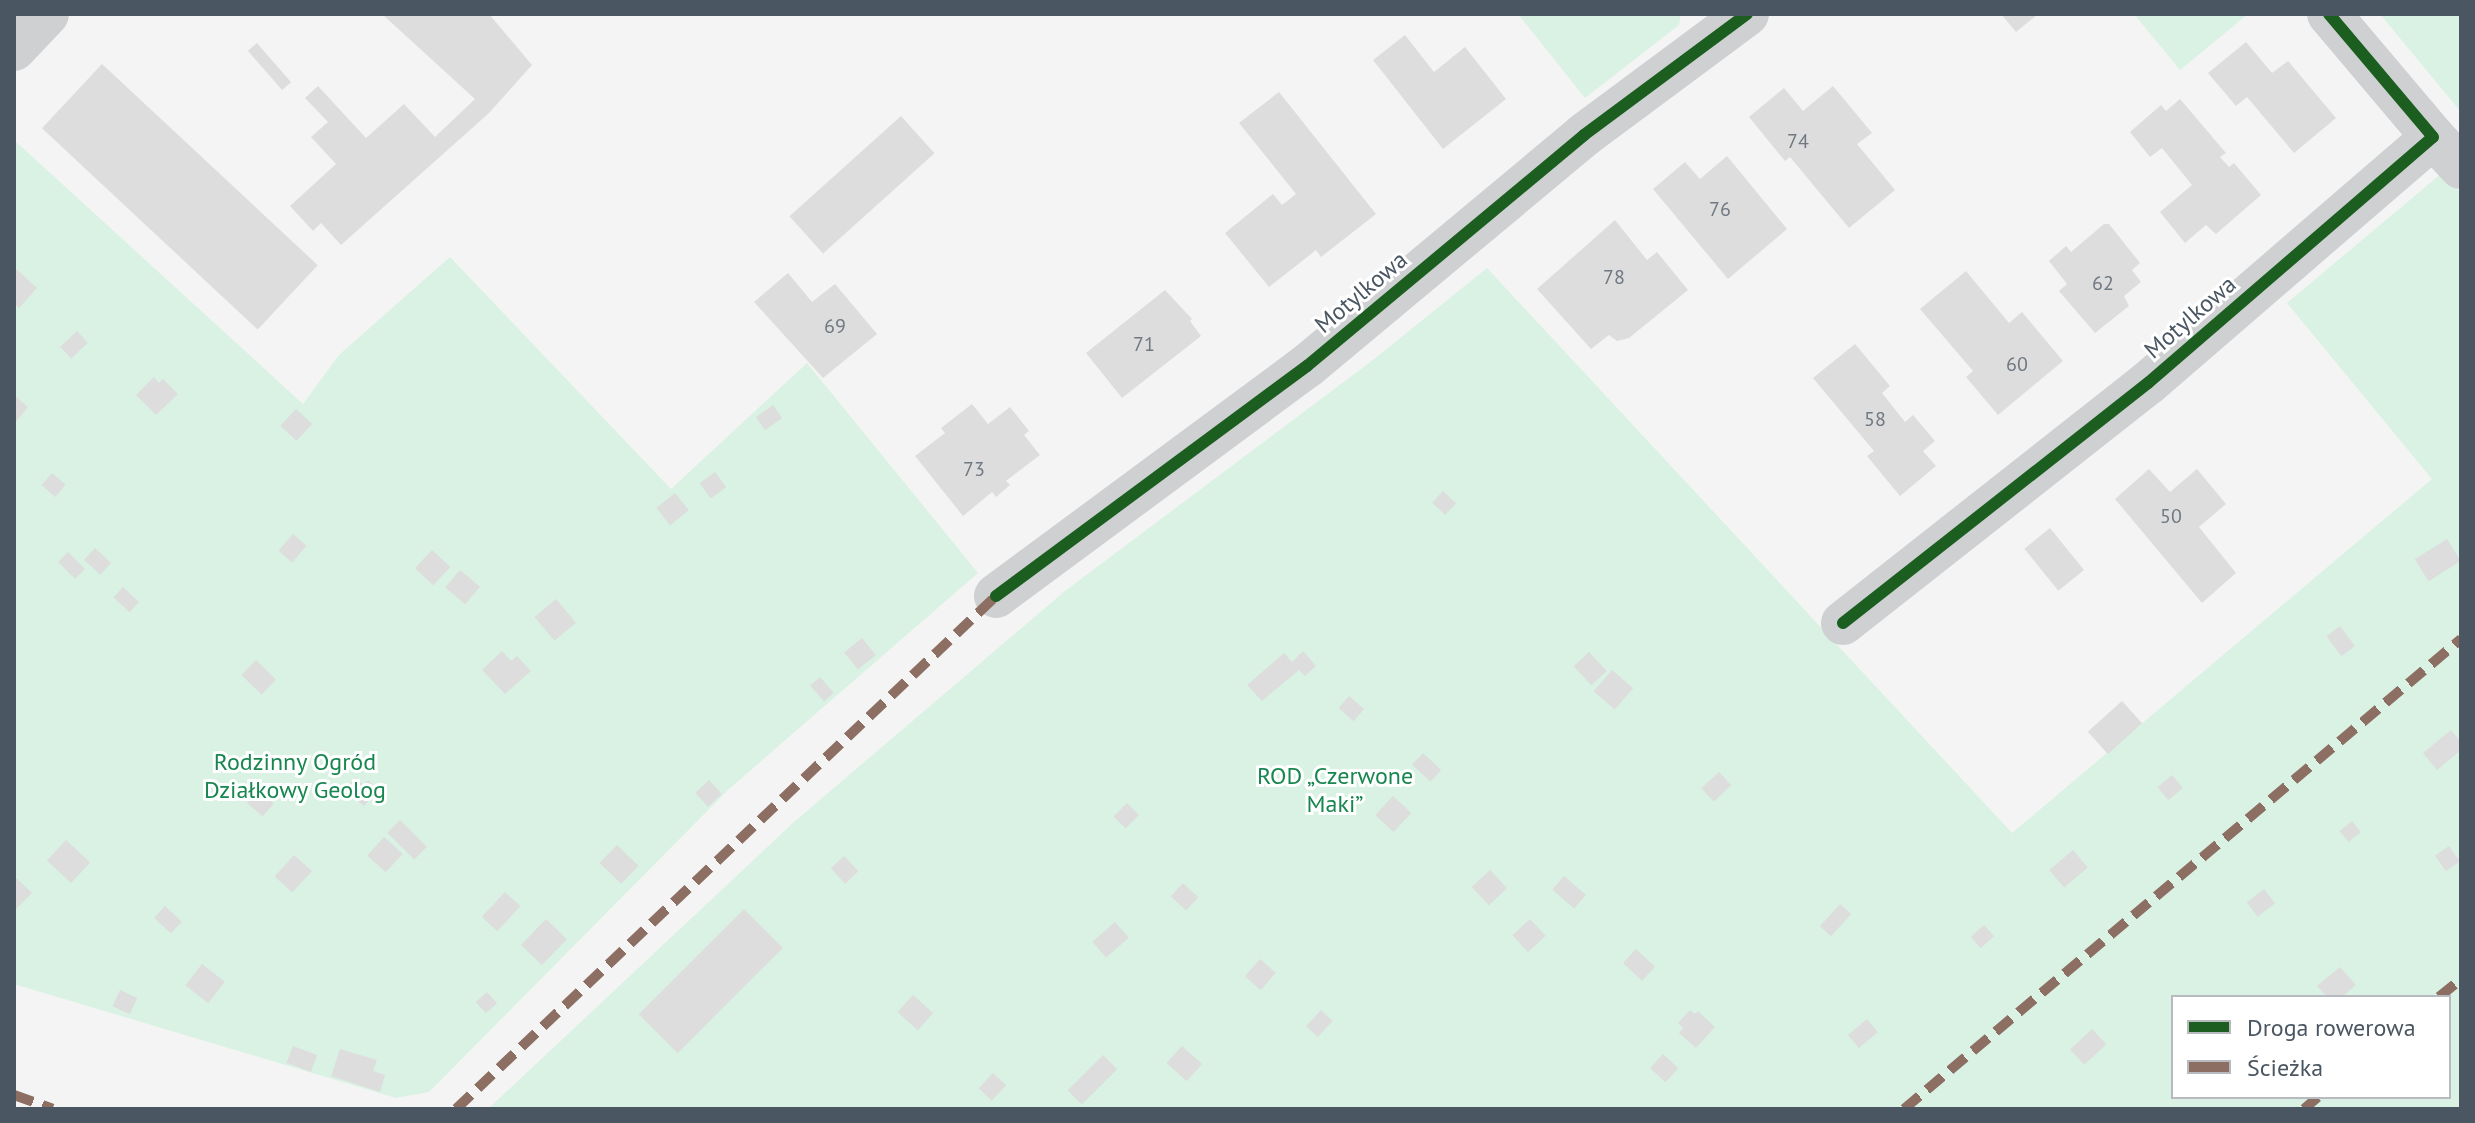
<!DOCTYPE html>
<meta charset="utf-8">
<style>
body{margin:0}
#map{position:relative;width:2475px;height:1123px;overflow:hidden;background:#f4f4f4;font-family:"PT Sans",sans-serif}
div>[style]{position:absolute}
.green>*{inset:0;background:#d9f2e3}
.building>*{inset:0;background:#ddddde;transform-origin:0 0}
.minor>*{height:44px;margin:-22px;padding:0 22px;transform-origin:22px;border-radius:22px;background:#ced0d2}
.quiet>*{height:10px;margin-top:-5px;transform-origin:0;background:repeating-linear-gradient(90deg,#8d6e63 0 20px,transparent 0 30px)}
.cycleway>*{height:12px;margin:-6px;padding:0 6px;transform-origin:6px;border-radius:6px;background:#1b5e20}
span{translate:-50% -50%;white-space:nowrap;text-align:center;line-height:1.15;-webkit-text-stroke:6px #fff;paint-order:stroke}
.number-label{font-size:20px;color:#707881}
.number-label span{-webkit-text-stroke-width:0}
.street-label{font-size:24px;color:#4a5661}
.park-label{font-size:24px;color:#17864f}
.frame{position:absolute;inset:0;border:16px solid #4a5661;pointer-events:none}
.legend{position:absolute;left:2171px;top:995px;width:280px;height:104px;box-sizing:border-box;background:#fff;border:2px solid #b7bbc0;margin:0;padding:10px 14px;list-style:none;font-size:24px;color:#4a5661}
.legend li{display:flex;align-items:center;gap:16px;height:40px}
.legend b{width:40px;border:2px solid #b7bbc0}
</style>
<div id="map">
<div class="green">
<i style="clip-path:polygon(1518px 14px,1681px 14px,1679px 25px,1585px 98px)"></i>
<i style="clip-path:polygon(2134px 14px,2248px 14px,2180px 70px)"></i>
<i style="clip-path:polygon(2380px 14px,2461px 14px,2461px 112px)"></i>
<i style="clip-path:polygon(14px 140px,303px 404px,339px 355px,450px 257px,671px 489px,807px 363px,978px 573px,729px 789px,429px 1092px,396px 1098px,14px 984px)"></i>
<i style="clip-path:polygon(evenodd,2442px 173px,2461px 194px,2461px 1109px,488px 1109px,794px 822px,1065px 591px,1373px 360px,1487px 268px,2012px 833px,2432px 479px,2287px 303px,2442px 173px,2173px 997px,2449px 997px,2449px 1097px,2173px 1097px,2173px 997px)"></i>
</div>
<div class="building">
<i style="clip-path:polygon(382px 14px,489px 14px,532px 65px,489px 113px,341px 245px,321px 223px,313px 231px,290px 206px,336px 164px,311px 137px,328px 122px,305px 98px,318px 86px,366px 138px,404px 104px,435px 137px,475px 99px)"></i>
<i style="clip-path:polygon(2001px 14px,2038px 14px,2016px 32px)"></i>
<i style="clip-path:polygon(1405px 35px,1434px 72px,1465px 47px,1506px 99px,1443px 149px,1373px 60px)"></i>
<i style="clip-path:polygon(2246px 42px,2272px 73px,2288px 61px,2336px 118px,2294px 153px,2247px 97px,2236px 106px,2208px 73px)"></i>
<i style="left:257px;top:43px;width:52px;height:12px;rotate:49deg"></i>
<i style="left:102px;top:64px;width:295px;height:88px;rotate:43deg"></i>
<i style="clip-path:polygon(1833px 86px,1872px 133px,1857px 144px,1895px 190px,1849px 228px,1790px 157px,1785px 161px,1749px 117px,1784px 88px,1803px 111px)"></i>
<i style="clip-path:polygon(1279px 92px,1376px 214px,1321px 257px,1316px 250px,1269px 287px,1225px 233px,1273px 194px,1282px 205px,1296px 194px,1239px 123px)"></i>
<i style="clip-path:polygon(2180px 99px,2226px 153px,2220px 157px,2229px 167px,2234px 163px,2261px 195px,2216px 234px,2206px 225px,2185px 243px,2160px 212px,2192px 185px,2162px 148px,2150px 157px,2130px 132px,2161px 105px,2166px 111px)"></i>
<i style="left:901px;top:116px;width:50px;height:150px;rotate:48deg"></i>
<i style="clip-path:polygon(1727px 156px,1787px 229px,1728px 279px,1653px 189px,1685px 162px,1700px 179px)"></i>
<i style="clip-path:polygon(1615px 220px,1647px 260px,1657px 252px,1688px 290px,1629px 338px,1617px 341px,1609px 335px,1591px 349px,1537px 289px)"></i>
<i style="clip-path:polygon(2104px 224px,2109px 224px,2140px 263px,2132px 270px,2141px 282px,2124px 296px,2129px 306px,2095px 333px,2059px 291px,2067px 284px,2049px 261px,2066px 246px,2071px 252px)"></i>
<i style="clip-path:polygon(14px 267px,37px 288px,19px 308px,14px 303px)"></i>
<i style="clip-path:polygon(1966px 271px,2009px 323px,2022px 312px,2063px 361px,1998px 415px,1966px 377px,1973px 371px,1920px 309px)"></i>
<i style="clip-path:polygon(788px 273px,812px 302px,835px 284px,877px 334px,823px 378px,754px 302px)"></i>
<i style="clip-path:polygon(1165px 290px,1192px 319px,1190px 321px,1201px 336px,1122px 398px,1086px 353px)"></i>
<i style="left:77px;top:331px;width:16px;height:23px;rotate:47deg"></i>
<i style="clip-path:polygon(1855px 344px,1890px 386px,1882px 393px,1905px 422px,1913px 415px,1935px 441px,1923px 451px,1936px 466px,1900px 496px,1867px 456px,1874px 451px,1813px 378px)"></i>
<i style="clip-path:polygon(154px 377px,159px 383px,163px 379px,178px 394px,156px 415px,136px 395px)"></i>
<i style="clip-path:polygon(14px 395px,28px 407px,14px 424px)"></i>
<i style="clip-path:polygon(972px 404px,988px 424px,1010px 407px,1029px 431px,1024px 435px,1040px 455px,1006px 481px,1010px 485px,996px 497px,992px 492px,963px 516px,915px 456px,945px 433px,941px 428px)"></i>
<i style="left:773px;top:405px;width:16px;height:21px;rotate:55deg"></i>
<i style="left:296px;top:409px;width:22px;height:23px;rotate:43deg"></i>
<i style="clip-path:polygon(2149px 469px,2170px 492px,2197px 469px,2226px 504px,2199px 527px,2236px 573px,2202px 603px,2115px 499px)"></i>
<i style="left:715px;top:472px;width:19px;height:19px;rotate:54deg"></i>
<i style="left:52px;top:473px;width:18px;height:16px;rotate:41deg"></i>
<i style="left:1443px;top:491px;width:18px;height:16px;rotate:43deg"></i>
<i style="left:675px;top:493px;width:22px;height:24px;rotate:51deg"></i>
<i style="left:2050px;top:528px;width:54px;height:33px;rotate:51deg"></i>
<i style="left:293px;top:534px;width:18px;height:22px;rotate:41deg"></i>
<i style="left:2447px;top:539px;width:26px;height:38px;rotate:58deg"></i>
<i style="left:95px;top:548px;width:22px;height:16px;rotate:43deg"></i>
<i style="left:432px;top:550px;width:25px;height:25px;rotate:43deg"></i>
<i style="left:68px;top:552px;width:24px;height:14px;rotate:45deg"></i>
<i style="left:460px;top:570px;width:26px;height:23px;rotate:40deg"></i>
<i style="left:123px;top:587px;width:22px;height:14px;rotate:43deg"></i>
<i style="left:556px;top:599px;width:31px;height:28px;rotate:50deg"></i>
<i style="left:2340px;top:626px;width:25px;height:17px;rotate:53deg"></i>
<i style="left:862px;top:638px;width:22px;height:23px;rotate:51deg"></i>
<i style="clip-path:polygon(502px 651px,511px 661px,517px 656px,531px 671px,505px 694px,482px 670px)"></i>
<i style="clip-path:polygon(1303px 651px,1316px 666px,1305px 676px,1299px 670px,1262px 701px,1247px 685px,1284px 653px,1292px 662px)"></i>
<i style="left:1589px;top:652px;width:26px;height:21px;rotate:47deg"></i>
<i style="left:256px;top:660px;width:28px;height:21px;rotate:44deg"></i>
<i style="left:1612px;top:670px;width:28px;height:28px;rotate:41deg"></i>
<i style="left:820px;top:677px;width:21px;height:13px;rotate:49deg"></i>
<i style="left:1349px;top:696px;width:20px;height:16px;rotate:41deg"></i>
<i style="left:2122px;top:701px;width:30px;height:46px;rotate:48deg"></i>
<i style="clip-path:polygon(2451px 730px,2461px 742px,2461px 750px,2437px 770px,2423px 753px)"></i>
<i style="left:1423px;top:753px;width:25px;height:16px;rotate:43deg"></i>
<i style="left:1719px;top:772px;width:18px;height:24px;rotate:47deg"></i>
<i style="left:2172px;top:775px;width:17px;height:19px;rotate:50deg"></i>
<i style="clip-path:polygon(355px 778px,364px 785px,368px 780px,378px 790px,364px 806px,345px 790px)"></i>
<i style="left:709px;top:780px;width:19px;height:19px;rotate:47deg"></i>
<i style="left:258px;top:790px;width:21px;height:17px;rotate:41deg"></i>
<i style="left:1393px;top:796px;width:25px;height:26px;rotate:43deg"></i>
<i style="left:1127px;top:803px;width:17px;height:19px;rotate:45deg"></i>
<i style="left:400px;top:820px;width:38px;height:18px;rotate:45deg"></i>
<i style="left:2352px;top:821px;width:14px;height:16px;rotate:51deg"></i>
<i style="left:384px;top:837px;width:25px;height:25px;rotate:42deg"></i>
<i style="left:66px;top:840px;width:33px;height:28px;rotate:43deg"></i>
<i style="left:617px;top:845px;width:30px;height:25px;rotate:44deg"></i>
<i style="left:2449px;top:846px;width:19px;height:17px;rotate:55deg"></i>
<i style="left:2073px;top:850px;width:23px;height:31px;rotate:50deg"></i>
<i style="left:294px;top:855px;width:24px;height:29px;rotate:42deg"></i>
<i style="left:844px;top:856px;width:21px;height:18px;rotate:47deg"></i>
<i style="left:1490px;top:870px;width:25px;height:25px;rotate:47deg"></i>
<i style="clip-path:polygon(14px 876px,32px 893px,14px 911px)"></i>
<i style="left:1564px;top:876px;width:29px;height:18px;rotate:41deg"></i>
<i style="left:1183px;top:883px;width:21px;height:18px;rotate:43deg"></i>
<i style="left:2264px;top:889px;width:18px;height:22px;rotate:52deg"></i>
<i style="left:505px;top:892px;width:21px;height:34px;rotate:43deg"></i>
<i style="left:1840px;top:904px;width:15px;height:30px;rotate:42deg"></i>
<i style="left:165px;top:906px;width:23px;height:16px;rotate:43deg"></i>
<i style="left:744px;top:909px;width:55px;height:149px;rotate:45deg"></i>
<i style="left:546px;top:919px;width:29px;height:36px;rotate:44deg"></i>
<i style="left:1530px;top:919px;width:23px;height:24px;rotate:47deg"></i>
<i style="left:1115px;top:922px;width:21px;height:30px;rotate:49deg"></i>
<i style="left:1984px;top:925px;width:15px;height:18px;rotate:48deg"></i>
<i style="left:1636px;top:949px;width:26px;height:19px;rotate:43deg"></i>
<i style="left:1260px;top:959px;width:21px;height:23px;rotate:41deg"></i>
<i style="left:202px;top:964px;width:29px;height:27px;rotate:38deg"></i>
<i style="clip-path:polygon(2340px 967px,2356px 985px,2342px 997px,2327px 997px,2317px 986px)"></i>
<i style="left:120px;top:990px;width:19px;height:18px;rotate:25deg"></i>
<i style="left:487px;top:992px;width:15px;height:15px;rotate:48deg"></i>
<i style="left:913px;top:995px;width:27px;height:23px;rotate:42deg"></i>
<i style="left:1321px;top:1010px;width:16px;height:22px;rotate:43deg"></i>
<i style="clip-path:polygon(1690px 1010px,1695px 1014px,1698px 1011px,1715px 1027px,1696px 1048px,1679px 1033px,1683px 1028px,1678px 1023px)"></i>
<i style="left:1867px;top:1019px;width:17px;height:25px;rotate:50deg"></i>
<i style="left:2092px;top:1029px;width:21px;height:30px;rotate:47deg"></i>
<i style="left:293px;top:1046px;width:26px;height:18px;rotate:21deg"></i>
<i style="left:1182px;top:1046px;width:27px;height:23px;rotate:42deg"></i>
<i style="clip-path:polygon(340px 1049px,377px 1060px,373px 1071px,385px 1075px,380px 1092px,331px 1076px)"></i>
<i style="left:1663px;top:1054px;width:21px;height:19px;rotate:43deg"></i>
<i style="left:1103px;top:1055px;width:20px;height:50px;rotate:45deg"></i>
<i style="left:993px;top:1073px;width:18px;height:21px;rotate:43deg"></i>
</div>
<div class="minor">
<i style="left:14px;top:49px;width:48px;rotate:-46.7deg"></i>
<i style="left:2433px;top:137px;width:41px;rotate:47deg"></i>
<i style="left:996px;top:596px;width:387px;rotate:-36.5deg"></i>
<i style="left:1307px;top:366px;width:361px;rotate:-39.8deg"></i>
<i style="left:1584px;top:135px;width:203px;rotate:-36.6deg"></i>
<i style="left:1843px;top:623px;width:388px;rotate:-38.2deg"></i>
<i style="left:2148px;top:383px;width:376px;rotate:-40.8deg"></i>
<i style="left:2433px;top:137px;width:161px;rotate:-130.2deg"></i>
</div>
<div class="quiet">
<i style="left:2439px;top:997px;width:28px;rotate:-39deg"></i>
<i style="left:14px;top:1095px;width:41px;rotate:19.7deg"></i>
<i style="left:456px;top:1109px;width:745px;rotate:-43.53deg"></i>
<i style="left:1904px;top:1109px;width:729px;rotate:-40.16deg"></i>
<i style="left:2304px;top:1109px;width:18px;rotate:-41deg"></i>
</div>
<div class="cycleway">
<i style="left:996px;top:596px;width:387px;rotate:-36.5deg"></i>
<i style="left:1307px;top:366px;width:361px;rotate:-39.8deg"></i>
<i style="left:1584px;top:135px;width:203px;rotate:-36.6deg"></i>
<i style="left:1843px;top:623px;width:388px;rotate:-38.2deg"></i>
<i style="left:2148px;top:383px;width:376px;rotate:-40.8deg"></i>
<i style="left:2433px;top:137px;width:161px;rotate:-130.2deg"></i>
</div>
<div class="number-label">
<span style="left:1798px;top:141px">74</span>
<span style="left:1720px;top:209px">76</span>
<span style="left:1614px;top:277px">78</span>
<span style="left:2103px;top:283px">62</span>
<span style="left:835px;top:326px">69</span>
<span style="left:1144px;top:344px">71</span>
<span style="left:2017px;top:364px">60</span>
<span style="left:1875px;top:419px">58</span>
<span style="left:974px;top:469px">73</span>
<span style="left:2171px;top:516px">50</span>
</div>
<div class="street-label">
<span style="left:1361px;top:292px;rotate:-40deg">Motylkowa</span>
<span style="left:2190px;top:317px;rotate:-41deg">Motylkowa</span>
</div>
<div class="park-label">
<span style="left:295px;top:776px">Rodzinny Ogród<br>Działkowy Geolog</span>
<span style="left:1335px;top:790px">ROD „Czerwone<br>Maki”</span>
</div>
<div class="frame"></div>
<ul class="legend">
<li><b style="height:10px;background:#1b5e20"></b>Droga rowerowa</li>
<li><b style="height:10px;background:#8d6e63"></b>Ścieżka</li>
</ul>
</div>
